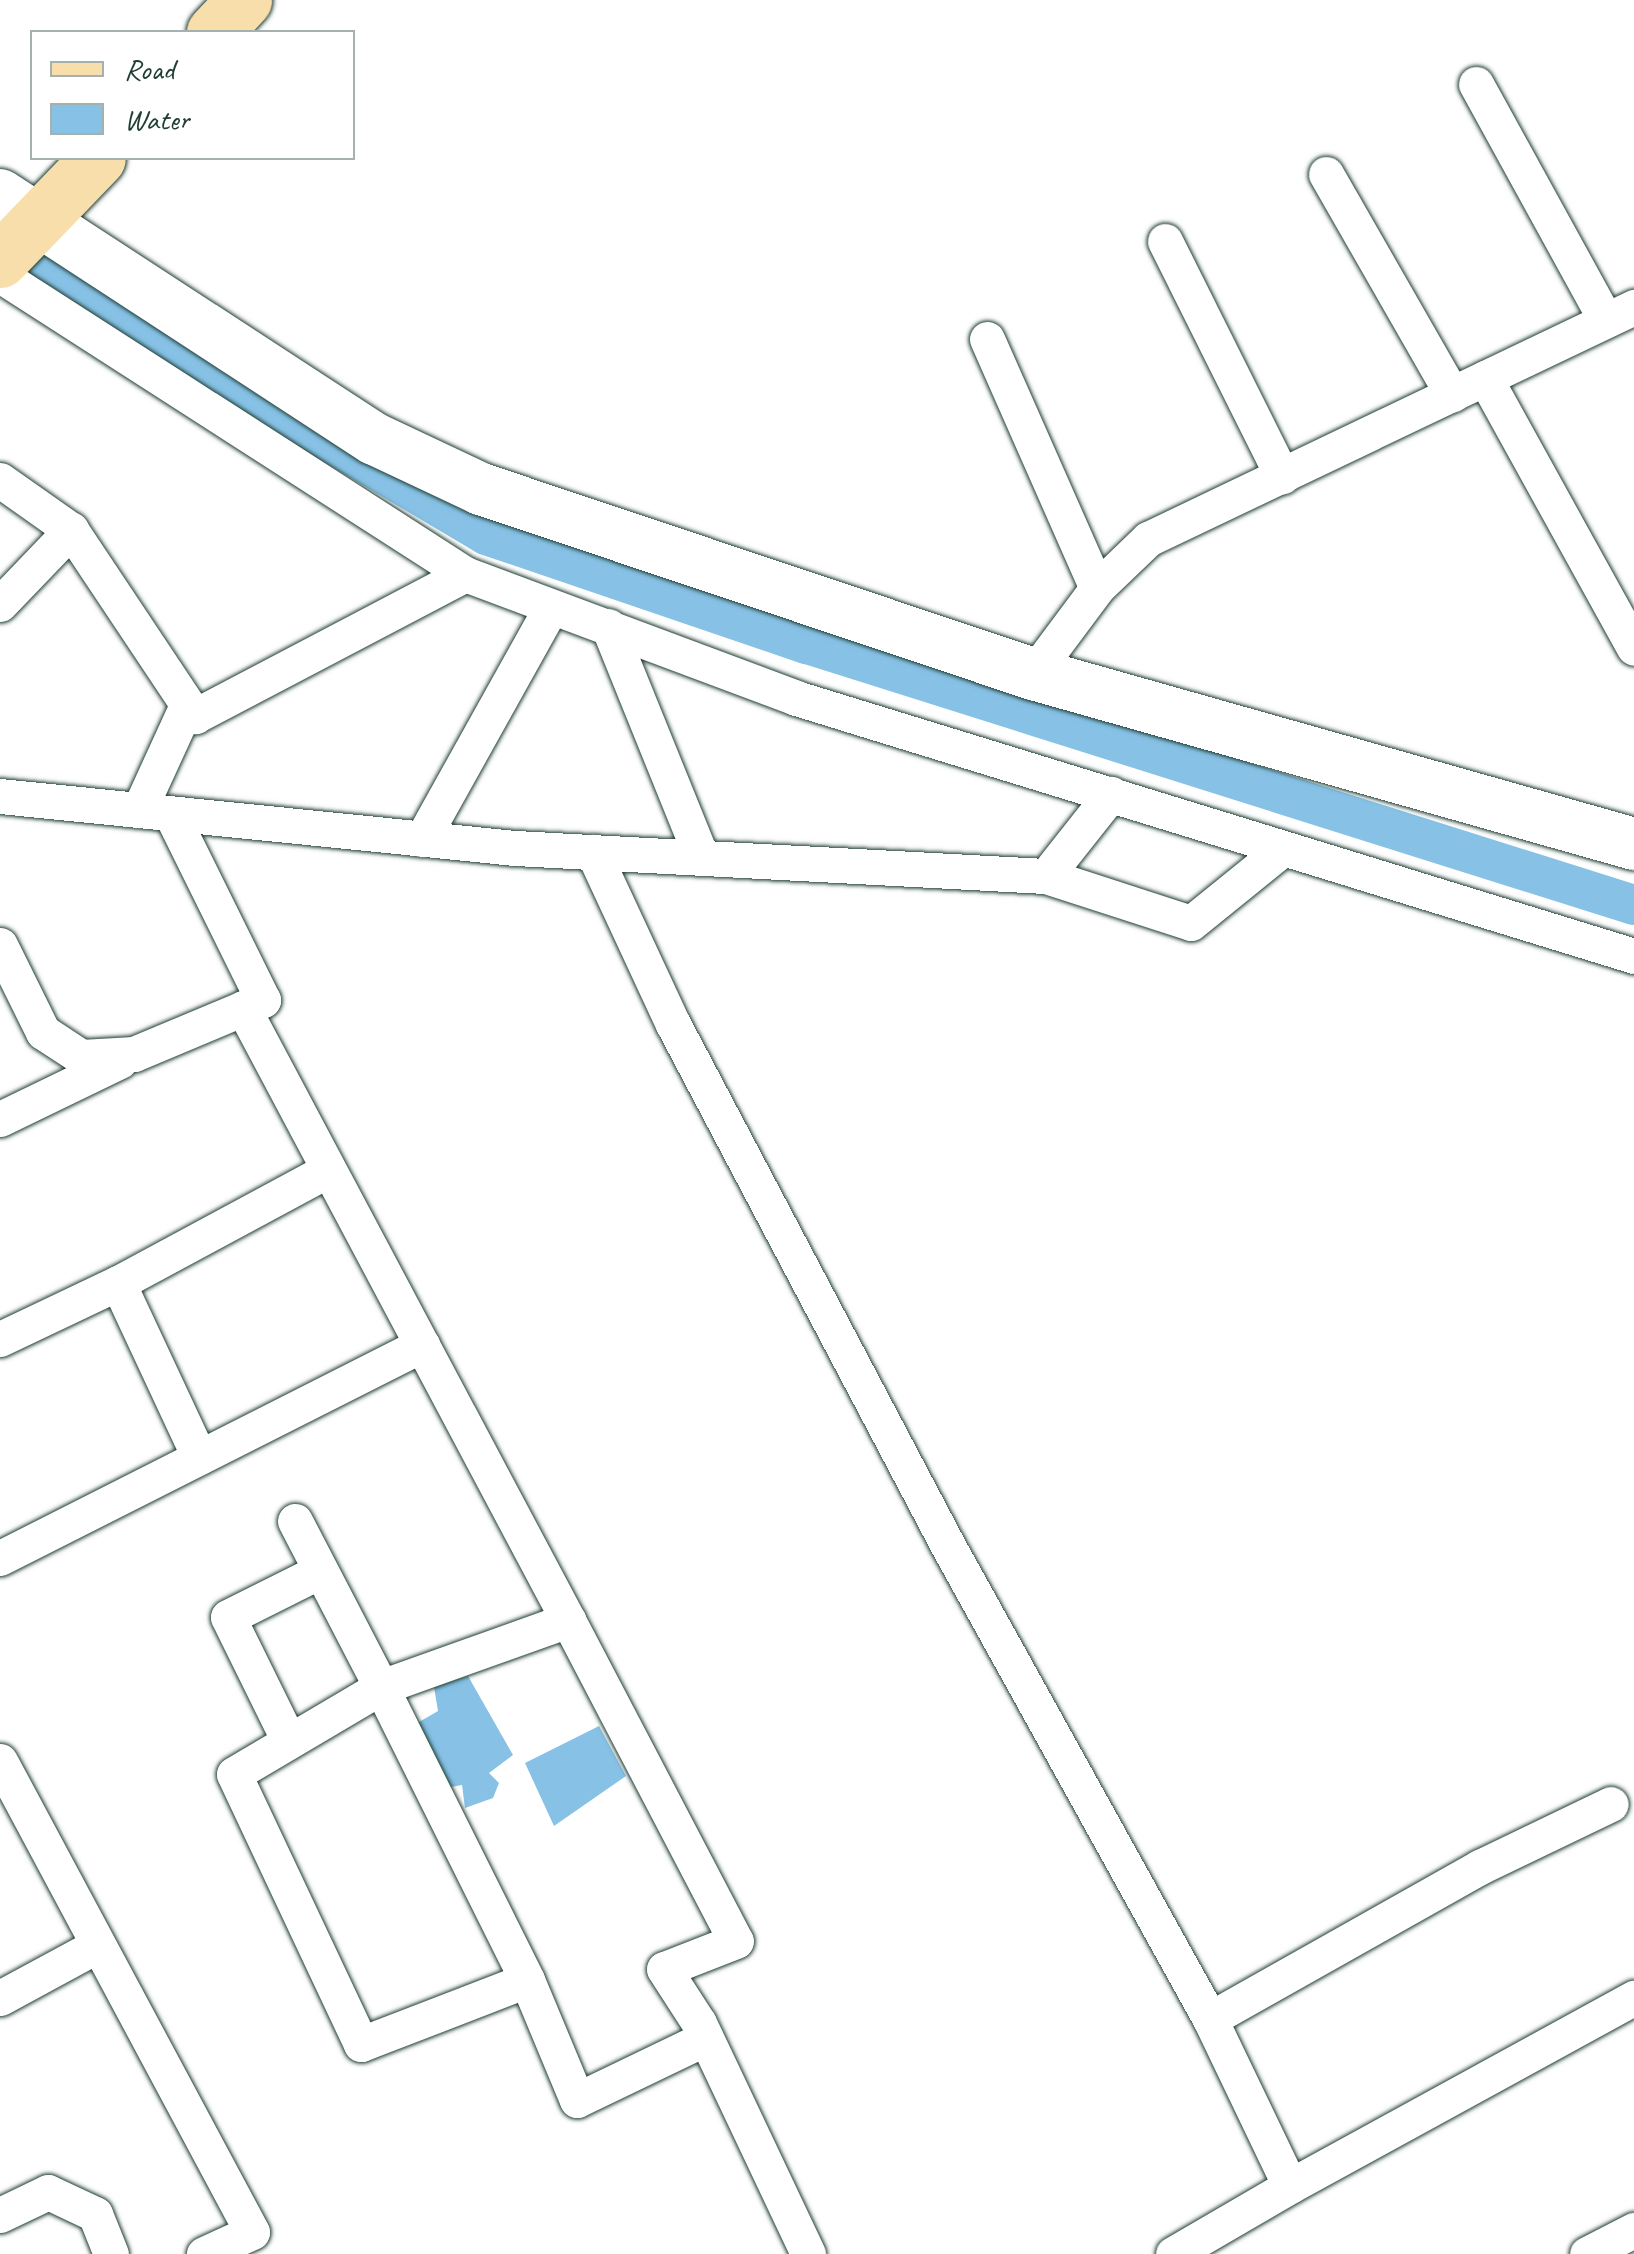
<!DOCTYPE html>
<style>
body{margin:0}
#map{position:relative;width:1634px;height:2254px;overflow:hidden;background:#fff;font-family:Caveat,sans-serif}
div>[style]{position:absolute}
.water>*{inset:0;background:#87c2e6}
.canal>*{height:40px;margin:-20px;padding:0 20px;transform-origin:20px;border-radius:20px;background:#87c2e6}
.roads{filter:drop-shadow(0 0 2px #1f3d34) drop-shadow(0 0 2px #1f3d34)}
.street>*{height:35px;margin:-17.5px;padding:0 17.5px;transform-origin:17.5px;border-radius:17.5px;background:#fff}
.secondary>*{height:52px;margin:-26px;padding:0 26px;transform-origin:26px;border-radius:26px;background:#fff}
.primary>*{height:55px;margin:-27.5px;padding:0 27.5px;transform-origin:27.5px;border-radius:27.5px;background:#f8deab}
span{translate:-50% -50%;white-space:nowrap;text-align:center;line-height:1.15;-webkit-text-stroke:8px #fff;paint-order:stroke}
.legend{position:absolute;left:30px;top:30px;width:325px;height:130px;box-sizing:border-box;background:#fff;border:2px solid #a5b1ae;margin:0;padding:12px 18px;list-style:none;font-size:30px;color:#1f3d34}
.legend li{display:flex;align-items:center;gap:20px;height:50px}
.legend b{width:50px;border:2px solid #a5b1ae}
</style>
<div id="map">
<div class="water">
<i style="clip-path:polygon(468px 1676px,513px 1755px,489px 1773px,499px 1783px,493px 1798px,465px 1808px,462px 1785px,434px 1790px,415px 1736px,419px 1722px,438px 1711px,434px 1687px)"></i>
<i style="clip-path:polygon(599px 1726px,626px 1776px,554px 1826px,525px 1763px)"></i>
</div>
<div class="canal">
<i style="left:0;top:236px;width:161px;rotate:34.1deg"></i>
<i style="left:133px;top:326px;width:410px;rotate:30.6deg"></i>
<i style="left:486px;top:535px;width:339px;rotate:18.8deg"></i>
<i style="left:807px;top:644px;width:867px;rotate:17.52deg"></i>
</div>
<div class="roads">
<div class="street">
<i style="left:1476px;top:84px;width:269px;rotate:61.2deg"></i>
<i style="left:1326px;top:174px;width:254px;rotate:60.2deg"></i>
<i style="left:1165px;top:241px;width:263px;rotate:63.5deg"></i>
<i style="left:0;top:275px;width:553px;rotate:32.74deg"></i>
<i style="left:465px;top:574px;width:353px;rotate:20.5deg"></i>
<i style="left:796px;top:698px;width:877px;rotate:17.11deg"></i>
<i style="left:987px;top:339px;width:272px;rotate:66.2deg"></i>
<i style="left:1485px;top:378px;width:308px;rotate:61.1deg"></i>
<i style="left:0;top:480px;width:87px;rotate:35.2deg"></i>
<i style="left:71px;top:530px;width:224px;rotate:56.3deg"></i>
<i style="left:195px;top:716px;width:305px;rotate:-27.7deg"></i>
<i style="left:0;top:604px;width:103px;rotate:-46.2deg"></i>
<i style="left:608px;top:626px;width:248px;rotate:68deg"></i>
<i style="left:1033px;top:674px;width:107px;rotate:-53.3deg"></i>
<i style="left:1097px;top:588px;width:71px;rotate:-43.9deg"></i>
<i style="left:1148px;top:539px;width:539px;rotate:-25.52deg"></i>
<i style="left:0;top:796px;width:518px;rotate:5.77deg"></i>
<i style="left:515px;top:848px;width:532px;rotate:3.02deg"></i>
<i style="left:1046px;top:876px;width:105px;rotate:-51.6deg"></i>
<i style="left:139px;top:810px;width:115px;rotate:-65.4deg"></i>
<i style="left:422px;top:839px;width:265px;rotate:-60.9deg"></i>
<i style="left:593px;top:852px;width:190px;rotate:65.1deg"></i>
<i style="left:673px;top:1024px;width:588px;rotate:62.21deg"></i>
<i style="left:947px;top:1544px;width:543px;rotate:61.03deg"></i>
<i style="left:1210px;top:2019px;width:310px;rotate:-29.4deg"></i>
<i style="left:1480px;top:1867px;width:145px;rotate:-25.7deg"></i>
<i style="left:1046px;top:876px;width:152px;rotate:18deg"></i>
<i style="left:1191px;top:923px;width:114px;rotate:-39deg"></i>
<i style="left:0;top:945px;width:97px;rotate:63.7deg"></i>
<i style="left:43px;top:1032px;width:45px;rotate:33.3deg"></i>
<i style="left:81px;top:1057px;width:53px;rotate:-3.2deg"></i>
<i style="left:134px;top:1054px;width:140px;rotate:-22.7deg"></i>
<i style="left:263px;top:1000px;width:208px;rotate:-116.3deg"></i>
<i style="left:243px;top:1008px;width:693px;rotate:62.03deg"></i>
<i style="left:0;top:1119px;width:133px;rotate:-25.8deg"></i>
<i style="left:118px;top:1283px;width:236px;rotate:-28.3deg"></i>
<i style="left:0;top:1339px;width:131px;rotate:-25.4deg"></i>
<i style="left:118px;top:1283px;width:192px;rotate:65deg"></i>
<i style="left:295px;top:1521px;width:187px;rotate:62.6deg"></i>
<i style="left:381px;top:1687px;width:199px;rotate:-19.7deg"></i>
<i style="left:568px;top:1620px;width:362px;rotate:62.4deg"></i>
<i style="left:736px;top:1941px;width:77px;rotate:158.7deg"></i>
<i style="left:664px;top:1969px;width:64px;rotate:57.1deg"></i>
<i style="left:699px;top:2023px;width:255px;rotate:64.7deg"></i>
<i style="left:0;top:1558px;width:473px;rotate:-26.8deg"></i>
<i style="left:381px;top:1687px;width:327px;rotate:63.5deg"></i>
<i style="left:527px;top:1980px;width:178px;rotate:158.9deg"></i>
<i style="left:361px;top:2044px;width:298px;rotate:-115.2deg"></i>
<i style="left:234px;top:1774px;width:171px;rotate:-30.6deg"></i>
<i style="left:289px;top:1741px;width:138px;rotate:-116.2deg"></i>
<i style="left:228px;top:1617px;width:101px;rotate:-26.6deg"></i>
<i style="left:0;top:1761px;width:534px;rotate:61.85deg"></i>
<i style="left:252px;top:2232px;width:53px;rotate:155.4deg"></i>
<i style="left:527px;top:1980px;width:130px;rotate:67.4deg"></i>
<i style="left:577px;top:2100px;width:143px;rotate:-25.7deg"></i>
<i style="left:0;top:1998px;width:109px;rotate:-28.4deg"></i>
<i style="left:1210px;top:2019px;width:185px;rotate:64.4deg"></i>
<i style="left:1290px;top:2186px;width:392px;rotate:-28.7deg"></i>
<i style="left:0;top:2215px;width:53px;rotate:-25.6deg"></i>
<i style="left:48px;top:2192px;width:52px;rotate:25.1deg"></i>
<i style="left:95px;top:2214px;width:43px;rotate:68.2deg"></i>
<i style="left:1173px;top:2254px;width:135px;rotate:-30.2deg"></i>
<i style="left:1587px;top:2254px;width:53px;rotate:-27.1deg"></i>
</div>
<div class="secondary">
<i style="left:0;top:195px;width:447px;rotate:33.1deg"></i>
<i style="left:375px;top:439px;width:117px;rotate:25.3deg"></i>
<i style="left:481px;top:489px;width:582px;rotate:18.53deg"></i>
<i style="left:1033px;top:674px;width:625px;rotate:15.79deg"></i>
</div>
<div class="primary">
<i style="left:214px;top:32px;width:44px;rotate:-46.8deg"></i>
<i style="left:0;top:260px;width:141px;rotate:-46.1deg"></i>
</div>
</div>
<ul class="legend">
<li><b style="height:12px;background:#f8deab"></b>Road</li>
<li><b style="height:28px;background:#87c2e6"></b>Water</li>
</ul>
</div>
